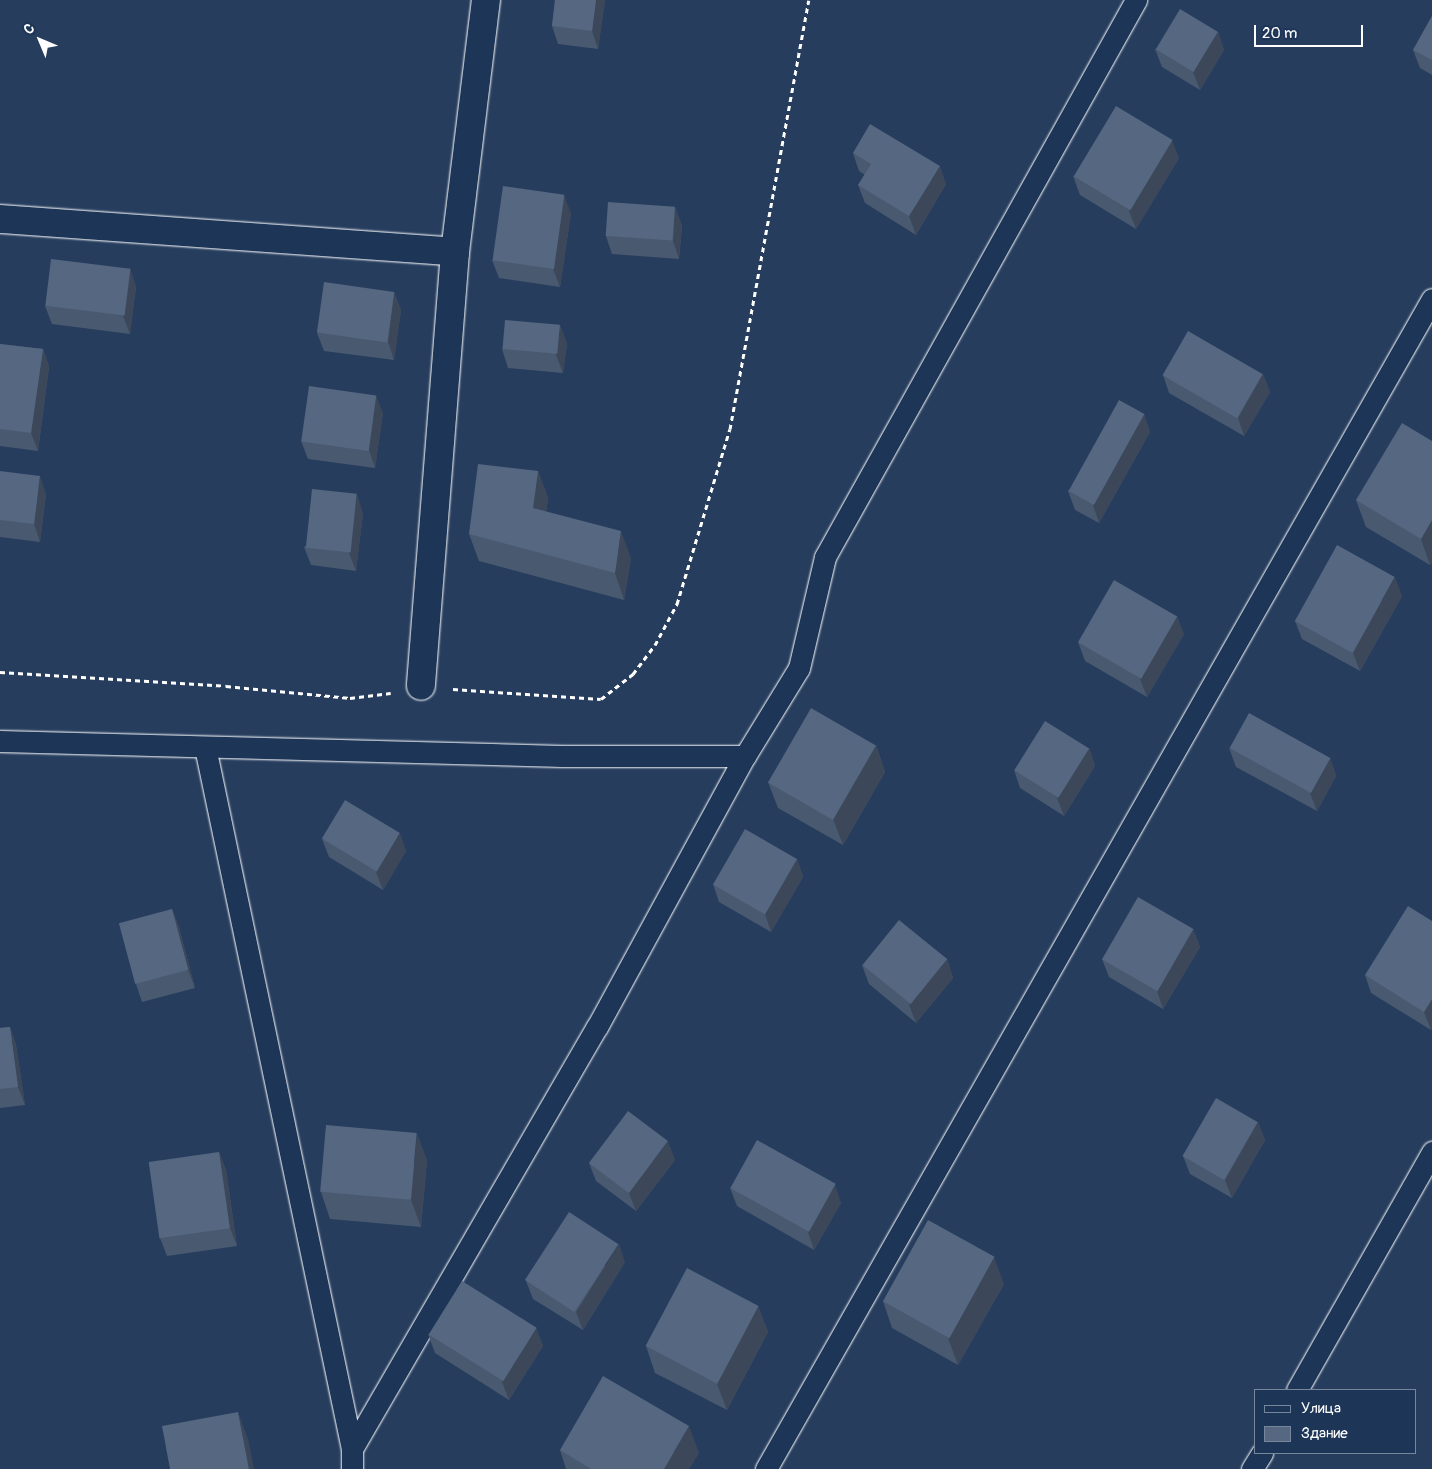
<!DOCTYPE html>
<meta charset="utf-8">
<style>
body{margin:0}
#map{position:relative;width:1432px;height:1469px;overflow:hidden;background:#263d5e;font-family:Pangolin,sans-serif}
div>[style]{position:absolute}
.path>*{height:3px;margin-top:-1.5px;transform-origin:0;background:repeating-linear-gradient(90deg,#fff 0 5px,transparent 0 9px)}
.roads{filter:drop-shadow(0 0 1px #fff) drop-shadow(0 0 1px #fff)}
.lane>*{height:21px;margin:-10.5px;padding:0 10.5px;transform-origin:10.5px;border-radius:10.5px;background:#1d3557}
.street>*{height:28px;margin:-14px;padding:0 14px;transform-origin:14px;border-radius:14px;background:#1d3557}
.wall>*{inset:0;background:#49596f}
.shaded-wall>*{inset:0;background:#3c485a}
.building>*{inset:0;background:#556781;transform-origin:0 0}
span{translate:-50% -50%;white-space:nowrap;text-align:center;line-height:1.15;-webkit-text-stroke:4px #1d3557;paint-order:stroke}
.legend{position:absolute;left:1254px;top:1389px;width:162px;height:65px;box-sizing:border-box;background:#1d3557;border:1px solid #77869a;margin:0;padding:6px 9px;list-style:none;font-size:15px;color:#fff}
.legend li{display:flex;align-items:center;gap:10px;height:25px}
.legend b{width:25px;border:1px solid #77869a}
.north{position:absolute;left:15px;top:15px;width:50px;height:50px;-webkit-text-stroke:4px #1d3557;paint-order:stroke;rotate:315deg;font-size:14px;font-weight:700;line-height:20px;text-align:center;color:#fff}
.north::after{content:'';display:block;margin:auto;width:18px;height:22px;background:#fff;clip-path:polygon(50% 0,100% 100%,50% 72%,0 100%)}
.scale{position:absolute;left:1254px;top:25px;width:109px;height:22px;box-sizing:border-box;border:2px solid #fff;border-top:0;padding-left:6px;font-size:15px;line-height:18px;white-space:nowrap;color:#fff;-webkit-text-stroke:4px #1d3557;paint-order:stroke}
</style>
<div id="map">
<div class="path">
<i style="left:0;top:672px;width:226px;rotate:3.5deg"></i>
<i style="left:226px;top:686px;width:125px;rotate:5.5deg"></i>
<i style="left:350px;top:698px;width:41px;rotate:-7deg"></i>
<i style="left:453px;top:689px;width:148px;rotate:3.9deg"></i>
<i style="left:601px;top:699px;width:41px;rotate:-38deg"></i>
<i style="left:633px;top:674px;width:36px;rotate:-53deg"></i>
<i style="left:655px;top:645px;width:47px;rotate:-61.8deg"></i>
<i style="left:677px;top:604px;width:183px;rotate:-73.2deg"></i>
<i style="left:730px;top:429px;width:436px;rotate:-79.6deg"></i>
</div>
<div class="roads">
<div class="lane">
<i style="left:0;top:741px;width:562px;rotate:1.53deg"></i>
<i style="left:562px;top:756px;width:183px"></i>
<i style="left:205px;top:747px;width:717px;rotate:78.17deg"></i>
<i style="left:1297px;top:1390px;width:274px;rotate:-60.4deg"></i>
<i style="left:352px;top:1469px;width:20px;rotate:-90deg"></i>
<i style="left:352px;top:1449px;width:488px;rotate:-59.9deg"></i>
<i style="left:597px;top:1027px;width:309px;rotate:-61.4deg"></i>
<i style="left:745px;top:756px;width:103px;rotate:-58.5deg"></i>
<i style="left:799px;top:668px;width:114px;rotate:-76.8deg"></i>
<i style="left:825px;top:557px;width:638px;rotate:-60.82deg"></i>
<i style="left:766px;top:1469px;width:1346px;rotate:-60.35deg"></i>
<i style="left:1252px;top:1469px;width:19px;rotate:-58deg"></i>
</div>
<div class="street">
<i style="left:0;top:219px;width:456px;rotate:4.1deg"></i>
<i style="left:455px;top:252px;width:435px;rotate:94.5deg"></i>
<i style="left:455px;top:252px;width:254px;rotate:-83deg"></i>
</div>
</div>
<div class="wall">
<i style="clip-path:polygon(555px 0,605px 0,598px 49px,558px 44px,552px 26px)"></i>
<i style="clip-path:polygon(1432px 16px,1432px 75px,1420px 68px,1413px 50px)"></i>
<i style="clip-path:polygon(1218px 32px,1224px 50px,1200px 90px,1162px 67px,1155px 49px)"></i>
<i style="clip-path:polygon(853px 153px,946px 184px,916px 235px,865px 203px,858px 185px,865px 175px,859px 171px)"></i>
<i style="clip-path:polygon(1179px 158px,1136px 229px,1080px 195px,1073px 176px)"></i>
<i style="clip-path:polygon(675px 207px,682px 226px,679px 259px,612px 254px,606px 236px)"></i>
<i style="clip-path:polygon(571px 213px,560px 287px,499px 278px,492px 260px)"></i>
<i style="clip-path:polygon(130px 269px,136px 287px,130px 334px,52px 324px,45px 306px)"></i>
<i style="clip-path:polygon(394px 292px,401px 310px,394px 360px,324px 351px,317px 333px)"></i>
<i style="clip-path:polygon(560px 325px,567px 344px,563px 373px,508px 368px,502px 349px)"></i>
<i style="clip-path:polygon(0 344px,43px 349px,49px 367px,38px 451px,0 446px)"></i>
<i style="clip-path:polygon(1263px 374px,1270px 392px,1244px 436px,1169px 393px,1163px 375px)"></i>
<i style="clip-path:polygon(383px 413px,375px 468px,308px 459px,301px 441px)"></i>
<i style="clip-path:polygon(1144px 414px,1150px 432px,1099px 523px,1075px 510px,1068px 491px)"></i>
<i style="clip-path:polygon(1432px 441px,1432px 563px,1430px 565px,1366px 527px,1356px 500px)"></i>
<i style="clip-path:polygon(0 471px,46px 494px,40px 542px,0 537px)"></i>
<i style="clip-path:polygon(538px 471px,548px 498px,546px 512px,631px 558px,624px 600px,479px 561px,469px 534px)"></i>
<i style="clip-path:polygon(363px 513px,356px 571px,311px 565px,304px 547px)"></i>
<i style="clip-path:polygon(1402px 596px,1360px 671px,1302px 639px,1295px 621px)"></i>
<i style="clip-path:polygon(1184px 634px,1147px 697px,1085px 661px,1078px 642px)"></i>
<i style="clip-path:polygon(876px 745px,885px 772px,843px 845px,778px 808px,768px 782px)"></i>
<i style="clip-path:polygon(1089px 748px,1095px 766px,1064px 816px,1020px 788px,1014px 770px)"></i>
<i style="clip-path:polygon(1229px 748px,1330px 758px,1336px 776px,1317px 811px,1236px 767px)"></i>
<i style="clip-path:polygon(322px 839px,406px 851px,383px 890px,329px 857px)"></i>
<i style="clip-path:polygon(797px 859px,803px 877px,771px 932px,719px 902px,713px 884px)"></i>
<i style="clip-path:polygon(172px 909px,179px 927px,195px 988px,142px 1002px,136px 984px)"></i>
<i style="clip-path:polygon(1432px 921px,1432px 1028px,1431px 1030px,1371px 993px,1365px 975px)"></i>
<i style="clip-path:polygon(1193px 929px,1200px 947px,1163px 1009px,1109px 977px,1102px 959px)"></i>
<i style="clip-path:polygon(947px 959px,953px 978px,916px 1023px,869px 984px,862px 965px)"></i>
<i style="clip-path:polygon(10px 1027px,16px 1045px,25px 1105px,0 1108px,0 1028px)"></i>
<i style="clip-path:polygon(1258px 1122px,1265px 1140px,1232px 1198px,1190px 1174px,1183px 1156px)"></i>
<i style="clip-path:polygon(219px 1152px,226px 1170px,237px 1246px,167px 1256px,160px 1238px)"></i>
<i style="clip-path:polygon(427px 1160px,421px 1227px,330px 1219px,321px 1192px)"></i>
<i style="clip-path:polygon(675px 1160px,636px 1211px,596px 1181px,589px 1163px)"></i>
<i style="clip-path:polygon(730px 1188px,841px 1203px,814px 1250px,737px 1206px)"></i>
<i style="clip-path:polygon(625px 1262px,583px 1330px,533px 1299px,526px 1281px)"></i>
<i style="clip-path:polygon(1004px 1284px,958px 1365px,892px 1328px,883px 1301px)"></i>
<i style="clip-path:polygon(758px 1306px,768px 1332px,727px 1410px,655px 1373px,646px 1346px)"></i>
<i style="clip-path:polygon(536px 1328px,543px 1346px,509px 1400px,435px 1353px,428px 1334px)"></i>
<i style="clip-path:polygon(560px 1450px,699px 1453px,689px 1469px,566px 1469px)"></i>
</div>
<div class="shaded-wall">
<i style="clip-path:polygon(596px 0,605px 0,605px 1px,598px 49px,592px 31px)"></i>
<i style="clip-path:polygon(1218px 32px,1224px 50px,1200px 90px,1193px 72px)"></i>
<i style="clip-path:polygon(1172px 140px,1179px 158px,1136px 229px,1129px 211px)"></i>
<i style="clip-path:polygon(940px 166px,946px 184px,916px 235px,909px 216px)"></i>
<i style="clip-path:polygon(564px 195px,571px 213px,560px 287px,553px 269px)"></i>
<i style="clip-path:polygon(675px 207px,682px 226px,679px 259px,673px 241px)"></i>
<i style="clip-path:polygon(130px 269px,136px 287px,130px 334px,123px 316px)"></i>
<i style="clip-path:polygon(394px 292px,401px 310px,394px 360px,388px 342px)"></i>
<i style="clip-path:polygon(560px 325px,567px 344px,563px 373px,556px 355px)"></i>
<i style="clip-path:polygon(43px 349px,49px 367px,38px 451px,31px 433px)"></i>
<i style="clip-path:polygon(1263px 374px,1270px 392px,1244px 436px,1238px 418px)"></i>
<i style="clip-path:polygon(376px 395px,383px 413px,375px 468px,369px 450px)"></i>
<i style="clip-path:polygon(1144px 414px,1150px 432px,1099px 523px,1093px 505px)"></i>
<i style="clip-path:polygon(538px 471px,548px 498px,543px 535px,533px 508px)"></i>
<i style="clip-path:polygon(40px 476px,46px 494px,40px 542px,34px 524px)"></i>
<i style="clip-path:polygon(357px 494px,363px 513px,356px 571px,349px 553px)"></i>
<i style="clip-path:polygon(1432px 520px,1432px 563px,1430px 565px,1421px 539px)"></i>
<i style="clip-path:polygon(621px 531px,631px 558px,624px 600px,615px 573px)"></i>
<i style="clip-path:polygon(1395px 577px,1402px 596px,1360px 671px,1353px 653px)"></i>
<i style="clip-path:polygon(1177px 616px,1184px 634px,1147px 697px,1140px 679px)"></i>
<i style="clip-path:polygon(876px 745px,885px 772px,843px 845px,833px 819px)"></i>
<i style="clip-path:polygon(1089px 748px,1095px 766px,1064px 816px,1057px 798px)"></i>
<i style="clip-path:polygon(1330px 758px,1336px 776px,1317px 811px,1310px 793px)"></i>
<i style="clip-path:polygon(400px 833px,406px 851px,383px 890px,376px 872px)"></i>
<i style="clip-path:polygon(797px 859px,803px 877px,771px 932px,765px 914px)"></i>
<i style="clip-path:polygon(172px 909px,179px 927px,195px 988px,188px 970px)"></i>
<i style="clip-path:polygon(1193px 929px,1200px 947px,1163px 1009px,1157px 991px)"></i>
<i style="clip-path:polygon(947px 959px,953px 978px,916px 1023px,909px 1005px)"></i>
<i style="clip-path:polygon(1432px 999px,1432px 1028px,1431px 1030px,1424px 1012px)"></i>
<i style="clip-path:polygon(10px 1027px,16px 1045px,25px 1105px,18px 1087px)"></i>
<i style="clip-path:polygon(1258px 1122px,1265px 1140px,1232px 1198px,1225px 1180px)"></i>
<i style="clip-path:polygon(417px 1133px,427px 1160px,421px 1227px,411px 1200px)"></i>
<i style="clip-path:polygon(668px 1141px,675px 1160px,636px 1211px,629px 1193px)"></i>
<i style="clip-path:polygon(219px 1152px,226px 1170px,237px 1246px,230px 1228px)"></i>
<i style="clip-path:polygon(835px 1184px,841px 1203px,814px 1250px,808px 1232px)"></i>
<i style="clip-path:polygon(619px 1244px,625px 1262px,583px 1330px,576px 1312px)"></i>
<i style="clip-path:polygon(994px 1257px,1004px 1284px,958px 1365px,948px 1338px)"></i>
<i style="clip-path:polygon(758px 1306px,768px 1332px,727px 1410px,717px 1384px)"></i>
<i style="clip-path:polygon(536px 1328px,543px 1346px,509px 1400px,502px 1382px)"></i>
<i style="clip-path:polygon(238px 1412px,248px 1439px,254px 1469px,249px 1469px)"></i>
<i style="clip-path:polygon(689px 1426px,699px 1453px,689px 1469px,664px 1469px)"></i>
</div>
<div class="building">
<i style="clip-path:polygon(555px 0,596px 0,592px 31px,552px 26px)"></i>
<i style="left:1180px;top:9px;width:44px;height:47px;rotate:31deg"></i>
<i style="clip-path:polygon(1432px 16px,1432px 60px,1413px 50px)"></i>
<i style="left:1116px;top:106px;width:66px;height:82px;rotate:31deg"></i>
<i style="clip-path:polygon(870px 124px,940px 166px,909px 216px,858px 185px,871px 164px,853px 153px)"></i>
<i style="left:503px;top:186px;width:62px;height:75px;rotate:8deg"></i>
<i style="left:608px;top:202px;width:67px;height:34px;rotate:4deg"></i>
<i style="left:51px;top:259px;width:80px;height:47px;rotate:7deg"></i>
<i style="left:324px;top:282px;width:71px;height:51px;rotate:8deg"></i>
<i style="left:505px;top:320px;width:55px;height:29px;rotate:5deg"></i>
<i style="left:1188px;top:331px;width:86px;height:51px;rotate:30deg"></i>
<i style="clip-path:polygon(0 344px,43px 349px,31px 433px,0 429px)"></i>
<i style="left:309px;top:386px;width:68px;height:56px;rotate:8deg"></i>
<i style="left:1119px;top:400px;width:29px;height:104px;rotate:29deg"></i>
<i style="clip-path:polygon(1402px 423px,1432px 441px,1432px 520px,1421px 539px,1356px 500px)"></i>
<i style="clip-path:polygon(478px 464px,538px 471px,533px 508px,621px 531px,615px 573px,469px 534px)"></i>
<i style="clip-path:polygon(0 471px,40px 476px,34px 524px,0 520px)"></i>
<i style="left:312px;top:489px;width:45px;height:59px;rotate:6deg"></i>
<i style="left:1337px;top:545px;width:66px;height:87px;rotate:29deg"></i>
<i style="left:1114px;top:580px;width:73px;height:72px;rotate:30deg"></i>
<i style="left:811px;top:708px;width:75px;height:86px;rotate:30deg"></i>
<i style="left:1249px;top:713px;width:93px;height:40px;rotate:29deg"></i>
<i style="left:1045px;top:721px;width:52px;height:58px;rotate:32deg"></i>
<i style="left:345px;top:800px;width:64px;height:45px;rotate:31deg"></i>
<i style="left:745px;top:829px;width:60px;height:64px;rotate:30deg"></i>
<i style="left:1138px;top:897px;width:64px;height:72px;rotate:30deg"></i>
<i style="clip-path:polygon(1408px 906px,1432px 921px,1432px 999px,1424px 1012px,1365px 975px)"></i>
<i style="left:172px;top:909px;width:63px;height:55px;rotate:75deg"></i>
<i style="left:899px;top:920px;width:62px;height:58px;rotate:39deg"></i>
<i style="clip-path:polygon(10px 1027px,18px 1087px,0 1089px,0 1028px)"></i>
<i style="left:1216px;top:1098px;width:48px;height:67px;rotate:30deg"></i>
<i style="left:628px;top:1111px;width:50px;height:65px;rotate:37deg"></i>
<i style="left:326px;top:1125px;width:91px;height:67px;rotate:5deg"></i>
<i style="left:757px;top:1140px;width:90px;height:55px;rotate:29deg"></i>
<i style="left:219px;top:1152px;width:77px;height:71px;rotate:82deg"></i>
<i style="left:569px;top:1212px;width:59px;height:81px;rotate:33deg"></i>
<i style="left:928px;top:1220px;width:76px;height:93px;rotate:29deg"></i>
<i style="left:687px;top:1268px;width:81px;height:88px;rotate:28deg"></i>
<i style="left:462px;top:1281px;width:88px;height:63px;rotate:32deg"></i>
<i style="clip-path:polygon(603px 1376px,689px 1426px,664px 1469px,591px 1469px,560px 1450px)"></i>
<i style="clip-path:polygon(238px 1412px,249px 1469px,170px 1469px,162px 1426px)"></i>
</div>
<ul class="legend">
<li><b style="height:6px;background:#1d3557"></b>Улица</li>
<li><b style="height:14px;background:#556781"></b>Здание</li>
</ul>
<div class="north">С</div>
<div class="scale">20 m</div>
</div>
